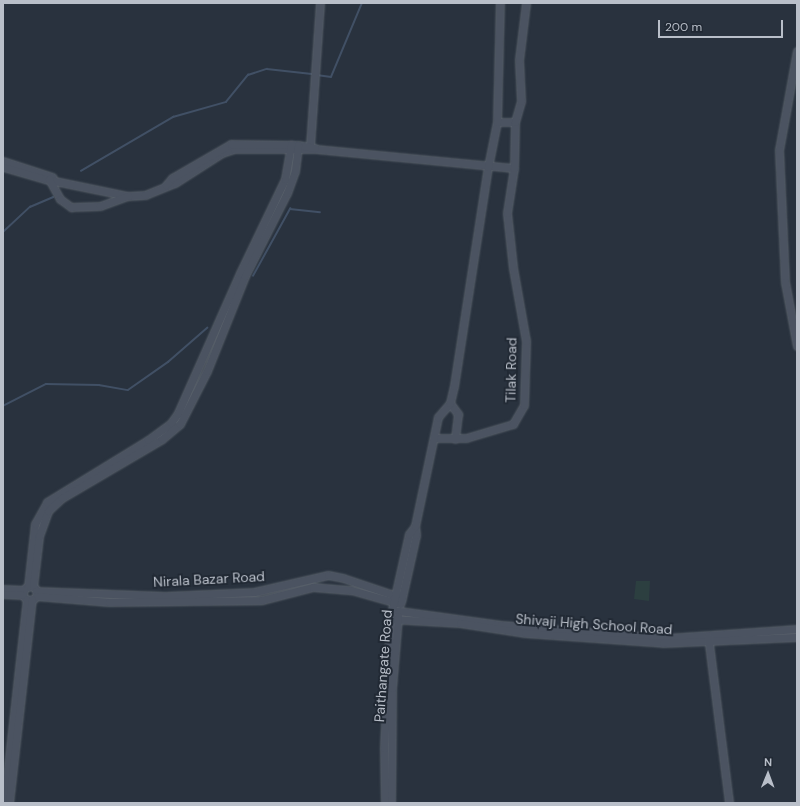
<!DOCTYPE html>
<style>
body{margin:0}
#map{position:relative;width:800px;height:806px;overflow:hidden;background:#29323e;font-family:"DM Sans",sans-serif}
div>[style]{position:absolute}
.green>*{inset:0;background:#2c3f40}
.stream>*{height:1.5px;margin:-0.75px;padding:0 0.75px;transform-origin:0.75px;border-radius:0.75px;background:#415065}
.roads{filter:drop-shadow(0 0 1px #5a626c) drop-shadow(0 0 1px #5a626c)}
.secondary>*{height:7px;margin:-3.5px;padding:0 3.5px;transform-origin:3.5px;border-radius:3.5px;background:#4b5361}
.secondary>.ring{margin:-3.5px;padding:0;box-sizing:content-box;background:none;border:7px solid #4b5361;border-radius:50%}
span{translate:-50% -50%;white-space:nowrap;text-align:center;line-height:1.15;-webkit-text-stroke:4px #212934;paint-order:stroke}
.street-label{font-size:14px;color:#b9bfc9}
.frame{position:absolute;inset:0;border:4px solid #b9bfc9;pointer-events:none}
.north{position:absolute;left:748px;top:754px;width:40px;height:40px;-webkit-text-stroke:3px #212934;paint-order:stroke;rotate:1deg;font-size:11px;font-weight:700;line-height:16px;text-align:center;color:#b9bfc9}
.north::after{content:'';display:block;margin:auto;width:14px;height:18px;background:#b9bfc9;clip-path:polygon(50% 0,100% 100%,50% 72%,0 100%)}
.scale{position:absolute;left:658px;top:20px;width:125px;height:18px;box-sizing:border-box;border:2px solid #b9bfc9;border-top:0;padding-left:5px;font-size:12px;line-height:14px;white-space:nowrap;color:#b9bfc9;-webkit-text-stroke:3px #212934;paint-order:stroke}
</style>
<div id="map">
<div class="green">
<i style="clip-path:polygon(636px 581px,650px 581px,649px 601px,634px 599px)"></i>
</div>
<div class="stream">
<i style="left:317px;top:75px;width:14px;rotate:8deg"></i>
<i style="left:331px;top:77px;width:80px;rotate:-67.3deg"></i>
<i style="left:81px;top:171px;width:107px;rotate:-30.4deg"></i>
<i style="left:173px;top:117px;width:55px;rotate:-15.8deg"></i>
<i style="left:226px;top:102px;width:35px;rotate:-51deg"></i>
<i style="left:248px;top:75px;width:20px;rotate:-18deg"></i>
<i style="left:267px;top:69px;width:45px;rotate:6.3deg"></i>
<i style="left:3px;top:232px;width:37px;rotate:-43deg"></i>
<i style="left:30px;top:207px;width:25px;rotate:-23deg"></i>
<i style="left:253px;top:276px;width:77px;rotate:-61.1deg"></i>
<i style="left:290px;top:209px;width:30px;rotate:6deg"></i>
<i style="left:3px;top:406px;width:48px;rotate:-27.1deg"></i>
<i style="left:46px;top:384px;width:53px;rotate:1.1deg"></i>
<i style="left:99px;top:385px;width:29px;rotate:10deg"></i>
<i style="left:128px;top:390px;width:49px;rotate:-35deg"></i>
<i style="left:168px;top:362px;width:52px;rotate:-41.1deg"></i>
</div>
<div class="roads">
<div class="secondary">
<i style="left:797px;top:51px;width:101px;rotate:100.3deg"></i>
<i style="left:779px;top:150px;width:132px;rotate:87.4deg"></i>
<i style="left:785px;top:282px;width:65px;rotate:79.4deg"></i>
<i style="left:497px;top:122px;width:18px"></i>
<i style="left:310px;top:146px;width:143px;rotate:-86deg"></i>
<i style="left:3px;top:161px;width:52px;rotate:18.1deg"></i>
<i style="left:3px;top:167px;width:44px;rotate:15.9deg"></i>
<i style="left:45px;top:179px;width:85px;rotate:11.6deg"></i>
<i style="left:128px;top:196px;width:17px;rotate:-3deg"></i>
<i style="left:145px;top:195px;width:32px;rotate:-22deg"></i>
<i style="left:175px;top:183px;width:56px;rotate:-32.6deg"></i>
<i style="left:222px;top:153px;width:13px;rotate:-18deg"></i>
<i style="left:234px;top:149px;width:82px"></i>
<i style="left:316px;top:149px;width:199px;rotate:5.5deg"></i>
<i style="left:49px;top:179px;width:23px;rotate:61deg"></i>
<i style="left:60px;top:199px;width:14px;rotate:36deg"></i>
<i style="left:71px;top:207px;width:29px;rotate:-2deg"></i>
<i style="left:100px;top:206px;width:30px;rotate:-20deg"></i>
<i style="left:166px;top:185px;width:9px;rotate:-49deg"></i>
<i style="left:172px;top:178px;width:68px;rotate:-30deg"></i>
<i style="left:231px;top:144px;width:67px;rotate:0.9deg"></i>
<i style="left:298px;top:145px;width:17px;rotate:10deg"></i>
<i style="left:450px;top:403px;width:14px;rotate:54deg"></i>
<i style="left:458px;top:414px;width:25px;rotate:97deg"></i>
<i style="left:435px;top:438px;width:31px"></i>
<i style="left:466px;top:438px;width:49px;rotate:-16.6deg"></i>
<i style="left:513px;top:424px;width:22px;rotate:-60deg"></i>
<i style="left:524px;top:405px;width:64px;rotate:-88.2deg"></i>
<i style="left:526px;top:341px;width:74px;rotate:-100.1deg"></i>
<i style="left:513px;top:268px;width:55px;rotate:-96.2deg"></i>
<i style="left:507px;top:213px;width:46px;rotate:-81.2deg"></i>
<i style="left:514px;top:168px;width:46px;rotate:-88.8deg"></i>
<i style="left:515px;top:122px;width:22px;rotate:-74deg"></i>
<i style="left:521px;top:101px;width:41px;rotate:-92.8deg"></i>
<i style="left:519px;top:60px;width:57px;rotate:-83deg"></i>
<i class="ring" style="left:23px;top:586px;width:7px;height:7px"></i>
<i style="left:28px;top:587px;width:63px;rotate:-83.7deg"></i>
<i style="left:35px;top:524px;width:25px;rotate:-61deg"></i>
<i style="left:47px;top:502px;width:119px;rotate:-31.5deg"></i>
<i style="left:148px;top:440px;width:29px;rotate:-36deg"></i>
<i style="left:171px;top:423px;width:12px;rotate:-55deg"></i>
<i style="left:178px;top:413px;width:153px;rotate:-66.1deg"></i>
<i style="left:240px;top:273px;width:104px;rotate:-64.4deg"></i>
<i style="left:285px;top:179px;width:35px;rotate:-80deg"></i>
<i style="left:33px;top:587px;width:51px;rotate:-83.3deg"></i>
<i style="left:39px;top:536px;width:27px;rotate:-70deg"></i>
<i style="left:48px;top:511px;width:19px;rotate:-43deg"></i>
<i style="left:62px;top:498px;width:116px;rotate:-30.5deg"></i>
<i style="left:162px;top:439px;width:23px;rotate:-40deg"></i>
<i style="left:180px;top:424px;width:59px;rotate:-63deg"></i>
<i style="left:207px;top:371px;width:102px;rotate:-68.2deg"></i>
<i style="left:245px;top:276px;width:93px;rotate:-63.2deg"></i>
<i style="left:287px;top:193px;width:23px;rotate:-70deg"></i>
<i style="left:295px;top:171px;width:26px;rotate:-83deg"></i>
<i style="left:3px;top:589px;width:21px;rotate:3deg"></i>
<i style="left:36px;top:591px;width:129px;rotate:2.2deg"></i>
<i style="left:165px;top:596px;width:89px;rotate:-2.6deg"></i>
<i style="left:254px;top:592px;width:76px;rotate:-12.9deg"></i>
<i style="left:328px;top:575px;width:15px;rotate:11deg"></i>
<i style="left:343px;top:578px;width:62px;rotate:18.7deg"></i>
<i style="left:3px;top:594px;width:20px;rotate:3deg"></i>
<i style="left:36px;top:596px;width:73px;rotate:4.7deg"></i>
<i style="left:109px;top:602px;width:153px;rotate:-0.7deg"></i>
<i style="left:262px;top:600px;width:53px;rotate:-14.3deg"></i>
<i style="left:313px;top:587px;width:38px;rotate:5deg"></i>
<i style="left:351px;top:590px;width:51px;rotate:15.9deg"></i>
<i style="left:401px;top:602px;width:69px;rotate:-77.4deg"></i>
<i style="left:416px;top:535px;width:9px;rotate:-96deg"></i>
<i style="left:392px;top:610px;width:110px;rotate:7.8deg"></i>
<i style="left:501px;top:625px;width:167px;rotate:4.5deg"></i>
<i style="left:667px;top:638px;width:130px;rotate:-4deg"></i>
<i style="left:390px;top:619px;width:70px;rotate:3.3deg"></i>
<i style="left:460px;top:623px;width:66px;rotate:8.7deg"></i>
<i style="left:525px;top:633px;width:138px;rotate:4.1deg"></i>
<i style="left:663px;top:643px;width:134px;rotate:-2.6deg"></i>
<i style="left:708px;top:636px;width:168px;rotate:82.8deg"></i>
<i style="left:4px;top:803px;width:205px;rotate:-83.6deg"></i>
<i style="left:9px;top:803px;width:205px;rotate:-83.6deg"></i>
<i style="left:385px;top:803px;width:55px;rotate:-91deg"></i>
<i style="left:384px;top:748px;width:129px;rotate:-87.3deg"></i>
<i style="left:390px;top:619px;width:87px;rotate:-77.4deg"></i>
<i style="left:409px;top:534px;width:10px;rotate:-53deg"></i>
<i style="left:415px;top:526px;width:111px;rotate:-78.1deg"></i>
<i style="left:438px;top:417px;width:18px;rotate:-49deg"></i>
<i style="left:450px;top:403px;width:17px;rotate:-77deg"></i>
<i style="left:454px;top:386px;width:222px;rotate:-81.2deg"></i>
<i style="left:488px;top:167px;width:46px;rotate:-78.7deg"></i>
<i style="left:497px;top:122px;width:119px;rotate:-88.6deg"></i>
<i style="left:391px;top:803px;width:115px;rotate:-89.5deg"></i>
<i style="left:392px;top:688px;width:72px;rotate:-85.2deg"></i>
</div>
</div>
<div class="street-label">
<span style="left:511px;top:370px;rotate:-89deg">Tilak Road</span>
<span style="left:209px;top:579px;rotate:-3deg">Nirala Bazar Road</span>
<span style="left:594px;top:624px;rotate:4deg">Shivaji High School Road</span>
<span style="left:383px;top:666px;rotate:-86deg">Paithangate Road</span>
</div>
<div class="frame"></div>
<div class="north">N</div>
<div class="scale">200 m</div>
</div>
